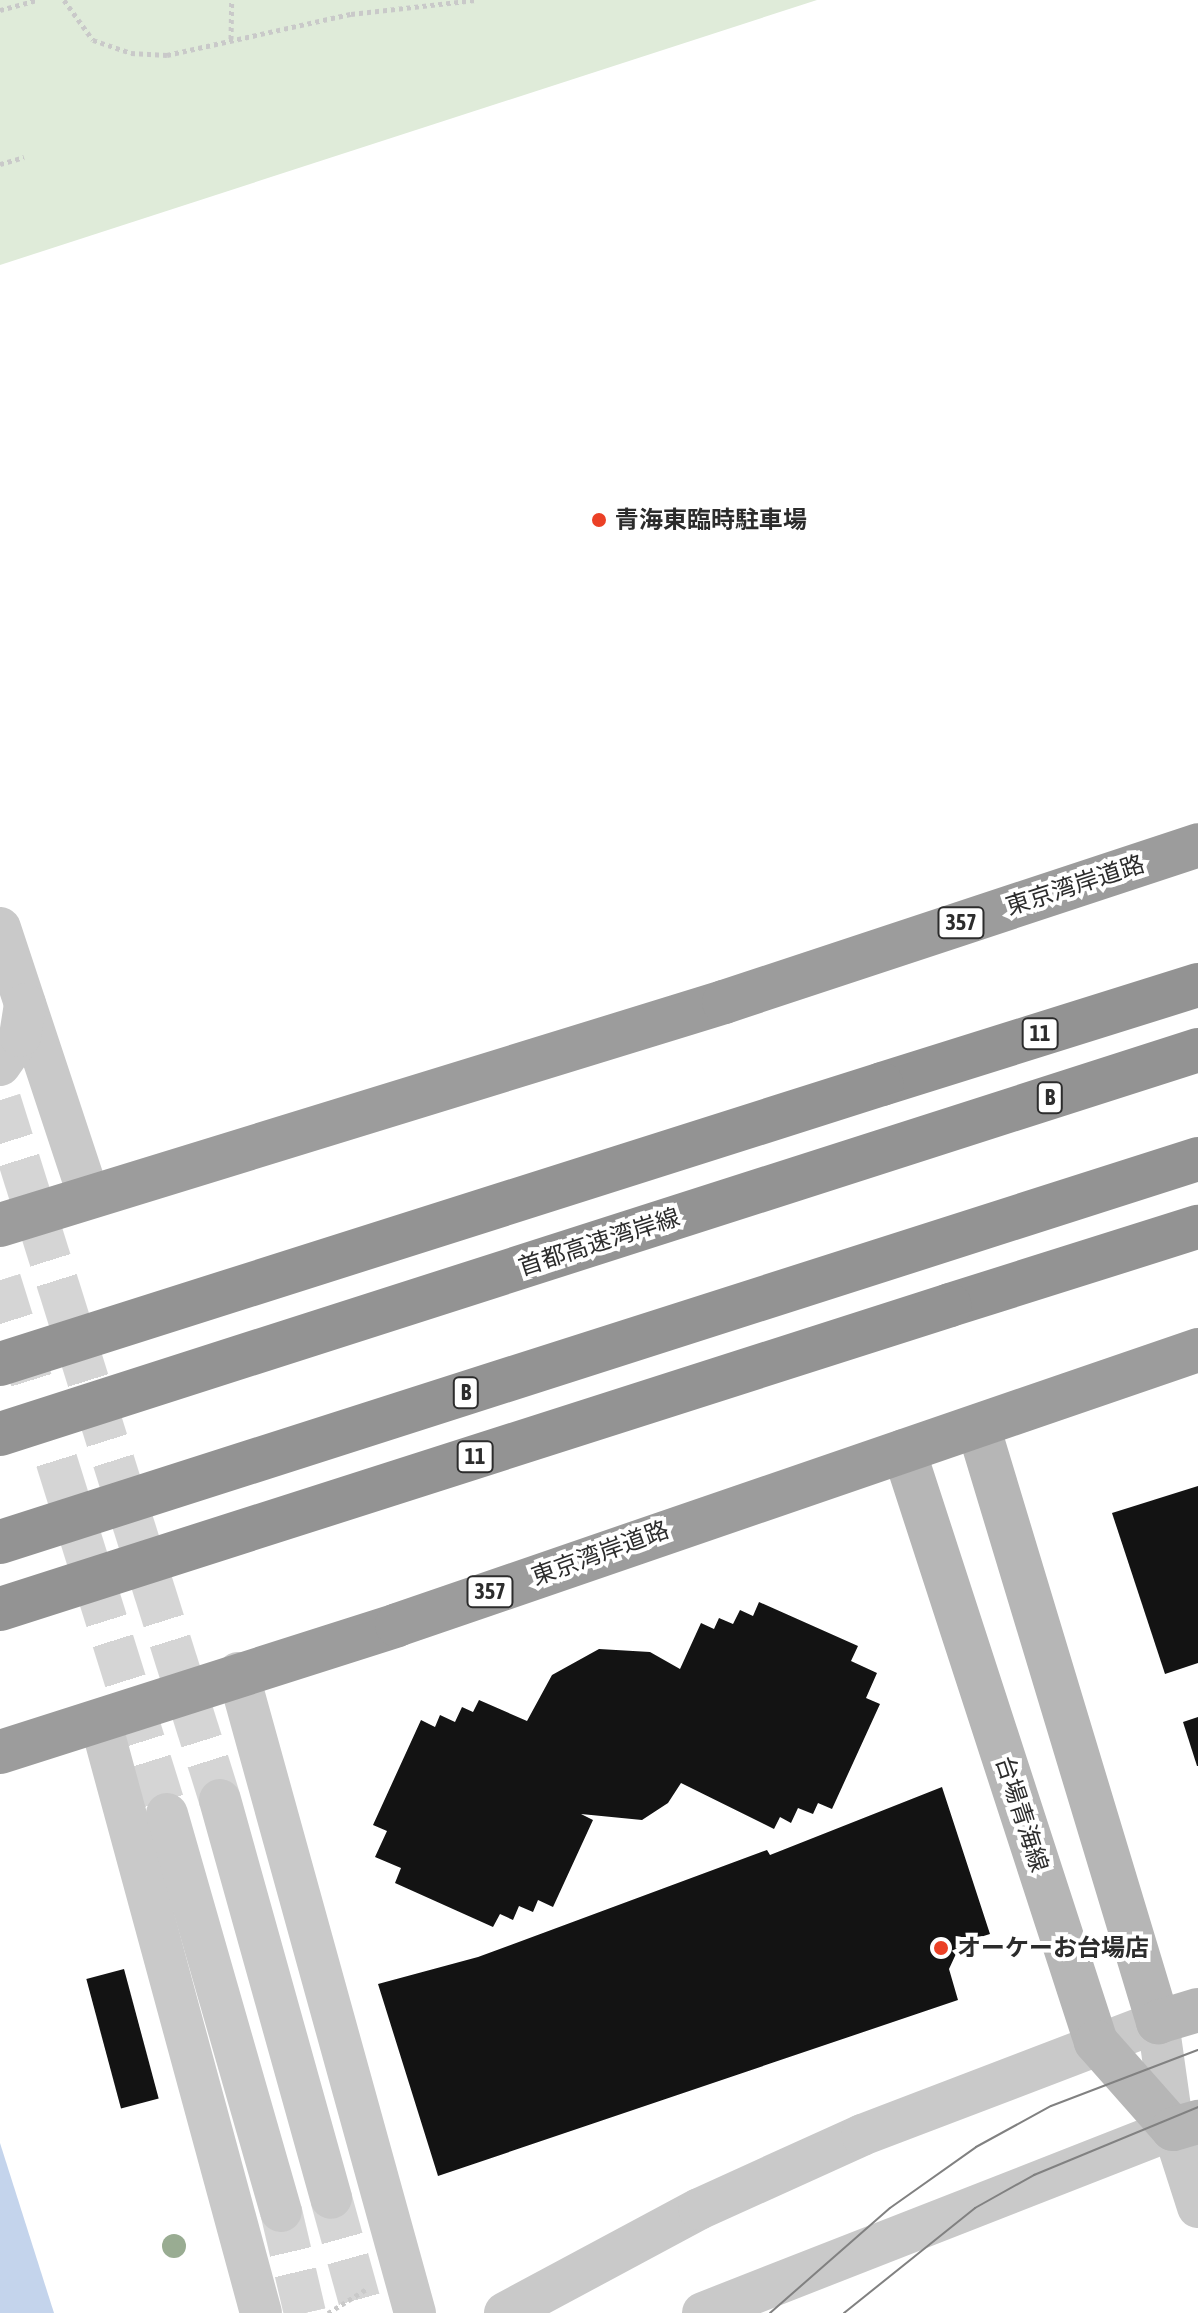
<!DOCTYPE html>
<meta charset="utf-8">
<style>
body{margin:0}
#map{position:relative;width:1198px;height:2313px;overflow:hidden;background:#fff;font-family:"Asap Condensed","Noto Sans JP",sans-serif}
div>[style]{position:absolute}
.green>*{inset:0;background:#dfebd9}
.water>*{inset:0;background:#c4d4ec}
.building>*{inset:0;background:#131313;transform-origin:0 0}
.tertiary-tunnel>*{height:42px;margin-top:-21px;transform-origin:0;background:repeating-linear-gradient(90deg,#d5d5d5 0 42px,transparent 0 63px)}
.path>*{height:5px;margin-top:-2.5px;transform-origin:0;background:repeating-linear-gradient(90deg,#c9c9c9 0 4px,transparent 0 8px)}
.tertiary>*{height:42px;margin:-21px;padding:0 21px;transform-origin:21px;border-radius:21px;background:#c9c9c9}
.secondary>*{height:44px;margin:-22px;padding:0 22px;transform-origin:22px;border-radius:22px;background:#b6b6b6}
.trunk>*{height:44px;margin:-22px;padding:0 22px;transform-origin:22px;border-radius:22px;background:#9c9c9c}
.motorway>*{height:44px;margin:-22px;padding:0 22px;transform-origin:22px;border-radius:22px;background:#939393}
.tram>*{height:2px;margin:-1px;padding:0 1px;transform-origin:1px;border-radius:1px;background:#818181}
.motorway-bridge>*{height:44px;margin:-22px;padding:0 22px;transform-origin:22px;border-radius:22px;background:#939393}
.trees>*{width:24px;height:24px;margin:-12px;border-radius:50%;background:#99ac92}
.dots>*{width:22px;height:22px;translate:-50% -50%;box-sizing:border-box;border:4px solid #fff;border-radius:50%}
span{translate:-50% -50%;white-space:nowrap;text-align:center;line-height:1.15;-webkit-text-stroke:8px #fff;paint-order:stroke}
.shield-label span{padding:2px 6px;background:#fff;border:2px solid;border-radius:6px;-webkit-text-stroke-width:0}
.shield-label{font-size:22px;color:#2c2c2c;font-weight:700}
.poi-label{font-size:24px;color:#2c2c2c;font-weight:700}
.left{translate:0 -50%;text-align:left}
.street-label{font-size:24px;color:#2c2c2c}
</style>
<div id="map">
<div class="green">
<i style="clip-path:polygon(0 0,817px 0,0 265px)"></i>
</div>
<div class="water">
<i style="clip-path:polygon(0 2143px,54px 2313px,0 2313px)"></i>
</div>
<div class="building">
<i style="clip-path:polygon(1198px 1486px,1198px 1663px,1165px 1674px,1112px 1513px)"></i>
<i style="clip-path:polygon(759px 1602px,858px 1646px,851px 1661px,877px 1673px,866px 1698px,880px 1704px,832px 1809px,818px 1803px,813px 1814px,798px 1808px,791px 1823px,780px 1817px,774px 1829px,681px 1783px,668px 1803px,642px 1820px,581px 1814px,593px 1820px,553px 1907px,538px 1900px,533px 1912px,519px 1906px,513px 1920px,500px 1914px,493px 1927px,395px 1883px,401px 1868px,375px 1857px,387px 1831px,373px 1825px,421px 1720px,435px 1727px,440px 1715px,455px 1722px,462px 1707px,473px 1712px,479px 1700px,527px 1721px,552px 1675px,599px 1649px,650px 1652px,680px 1669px,701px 1623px,714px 1629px,719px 1618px,733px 1624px,740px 1610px,753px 1616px)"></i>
<i style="clip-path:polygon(1198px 1717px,1198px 1766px,1197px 1766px,1183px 1722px)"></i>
<i style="clip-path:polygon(942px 1787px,990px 1934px,961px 1943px,949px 1969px,958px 2000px,438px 2176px,378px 1984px,478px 1957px,767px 1850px,770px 1855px)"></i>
<i style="left:124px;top:1969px;width:134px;height:39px;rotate:75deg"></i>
</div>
<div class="tertiary-tunnel">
<i style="left:0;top:1100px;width:734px;rotate:72.55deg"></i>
<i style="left:0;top:1280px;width:560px;rotate:72.63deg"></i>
<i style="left:331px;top:2198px;width:119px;rotate:74.5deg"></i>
<i style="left:281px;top:2211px;width:105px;rotate:76.8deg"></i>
</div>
<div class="path">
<i style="left:64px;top:0;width:49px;rotate:54.1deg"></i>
<i style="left:93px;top:40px;width:40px;rotate:18.9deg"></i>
<i style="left:131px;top:53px;width:36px;rotate:3deg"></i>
<i style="left:167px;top:55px;width:189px;rotate:-12.6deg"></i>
<i style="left:351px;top:14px;width:125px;rotate:-6.4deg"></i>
<i style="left:0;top:10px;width:38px;rotate:-15deg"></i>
<i style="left:231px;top:39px;width:39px;rotate:-89deg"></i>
<i style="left:0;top:164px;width:25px;rotate:-16deg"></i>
<i style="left:328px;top:2313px;width:47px;rotate:-32deg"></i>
</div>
<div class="tertiary">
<i style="left:0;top:928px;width:283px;rotate:71.7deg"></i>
<i style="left:0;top:1065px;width:35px;rotate:-55deg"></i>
<i style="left:20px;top:1036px;width:32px;rotate:-81deg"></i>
<i style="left:238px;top:1673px;width:664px;rotate:74.54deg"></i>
<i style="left:100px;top:1720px;width:614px;rotate:74.81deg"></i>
<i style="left:220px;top:1800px;width:413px;rotate:74.4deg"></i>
<i style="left:167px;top:1814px;width:413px;rotate:74deg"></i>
<i style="left:505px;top:2313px;width:220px;rotate:-28.2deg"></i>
<i style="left:699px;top:2209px;width:179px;rotate:-24.4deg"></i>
<i style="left:862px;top:2135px;width:317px;rotate:-20.9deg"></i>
<i style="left:1158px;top:2022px;width:108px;rotate:82deg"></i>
<i style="left:1173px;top:2129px;width:82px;rotate:72.2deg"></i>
<i style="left:703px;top:2313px;width:505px;rotate:-21.38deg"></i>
</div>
<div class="secondary">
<i style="left:978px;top:1426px;width:623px;rotate:73.19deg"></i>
<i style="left:1158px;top:2022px;width:42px;rotate:-16.7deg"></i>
<i style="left:904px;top:1451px;width:621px;rotate:72deg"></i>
<i style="left:1096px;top:2042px;width:116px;rotate:48.5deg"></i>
<i style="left:1173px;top:2129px;width:26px;rotate:-16deg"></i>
</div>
<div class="trunk">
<i style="left:0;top:1225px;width:758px;rotate:-17.12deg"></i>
<i style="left:724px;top:1002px;width:499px;rotate:-18.3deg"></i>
<i style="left:0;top:1752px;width:417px;rotate:-17.7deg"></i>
<i style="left:397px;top:1625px;width:847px;rotate:-18.95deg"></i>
</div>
<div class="motorway">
<i style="left:882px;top:1084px;width:331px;rotate:-17.4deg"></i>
<i style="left:950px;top:1305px;width:260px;rotate:-17.5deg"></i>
<i style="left:0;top:1434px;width:1258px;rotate:-17.77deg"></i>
<i style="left:0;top:1542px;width:1258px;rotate:-17.73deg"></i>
</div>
<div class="tram">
<i style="left:770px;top:2313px;width:159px;rotate:-41.2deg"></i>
<i style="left:890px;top:2208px;width:105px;rotate:-35.3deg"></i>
<i style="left:976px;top:2147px;width:85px;rotate:-28.7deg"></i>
<i style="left:1051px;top:2106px;width:157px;rotate:-20.9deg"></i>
<i style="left:844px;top:2313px;width:168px;rotate:-38.7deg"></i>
<i style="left:975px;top:2208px;width:68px;rotate:-29.2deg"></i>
<i style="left:1034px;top:2175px;width:178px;rotate:-22.5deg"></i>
</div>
<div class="motorway-bridge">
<i style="left:0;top:1364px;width:925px;rotate:-17.61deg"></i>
<i style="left:0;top:1609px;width:997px;rotate:-17.74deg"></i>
</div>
<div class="trees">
<i style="left:174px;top:2246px"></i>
</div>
<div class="dots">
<i style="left:599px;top:520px;background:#eb4026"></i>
<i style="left:941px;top:1948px;background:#eb4026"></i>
</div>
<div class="shield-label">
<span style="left:961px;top:923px">357</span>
<span style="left:1040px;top:1034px">11</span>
<span style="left:1050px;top:1098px">B</span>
<span style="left:466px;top:1393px">B</span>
<span style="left:475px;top:1457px">11</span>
<span style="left:490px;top:1592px">357</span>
</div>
<div class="poi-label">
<span class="left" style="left:615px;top:520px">青海東臨時駐車場</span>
<span class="left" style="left:957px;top:1948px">オーケーお台場店</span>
</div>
<div class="street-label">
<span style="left:1075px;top:885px;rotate:-18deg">東京湾岸道路</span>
<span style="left:599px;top:1242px;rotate:-18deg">首都高速湾岸線</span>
<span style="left:600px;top:1553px;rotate:-20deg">東京湾岸道路</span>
<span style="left:1022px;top:1814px;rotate:72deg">台場青海線</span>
</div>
</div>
